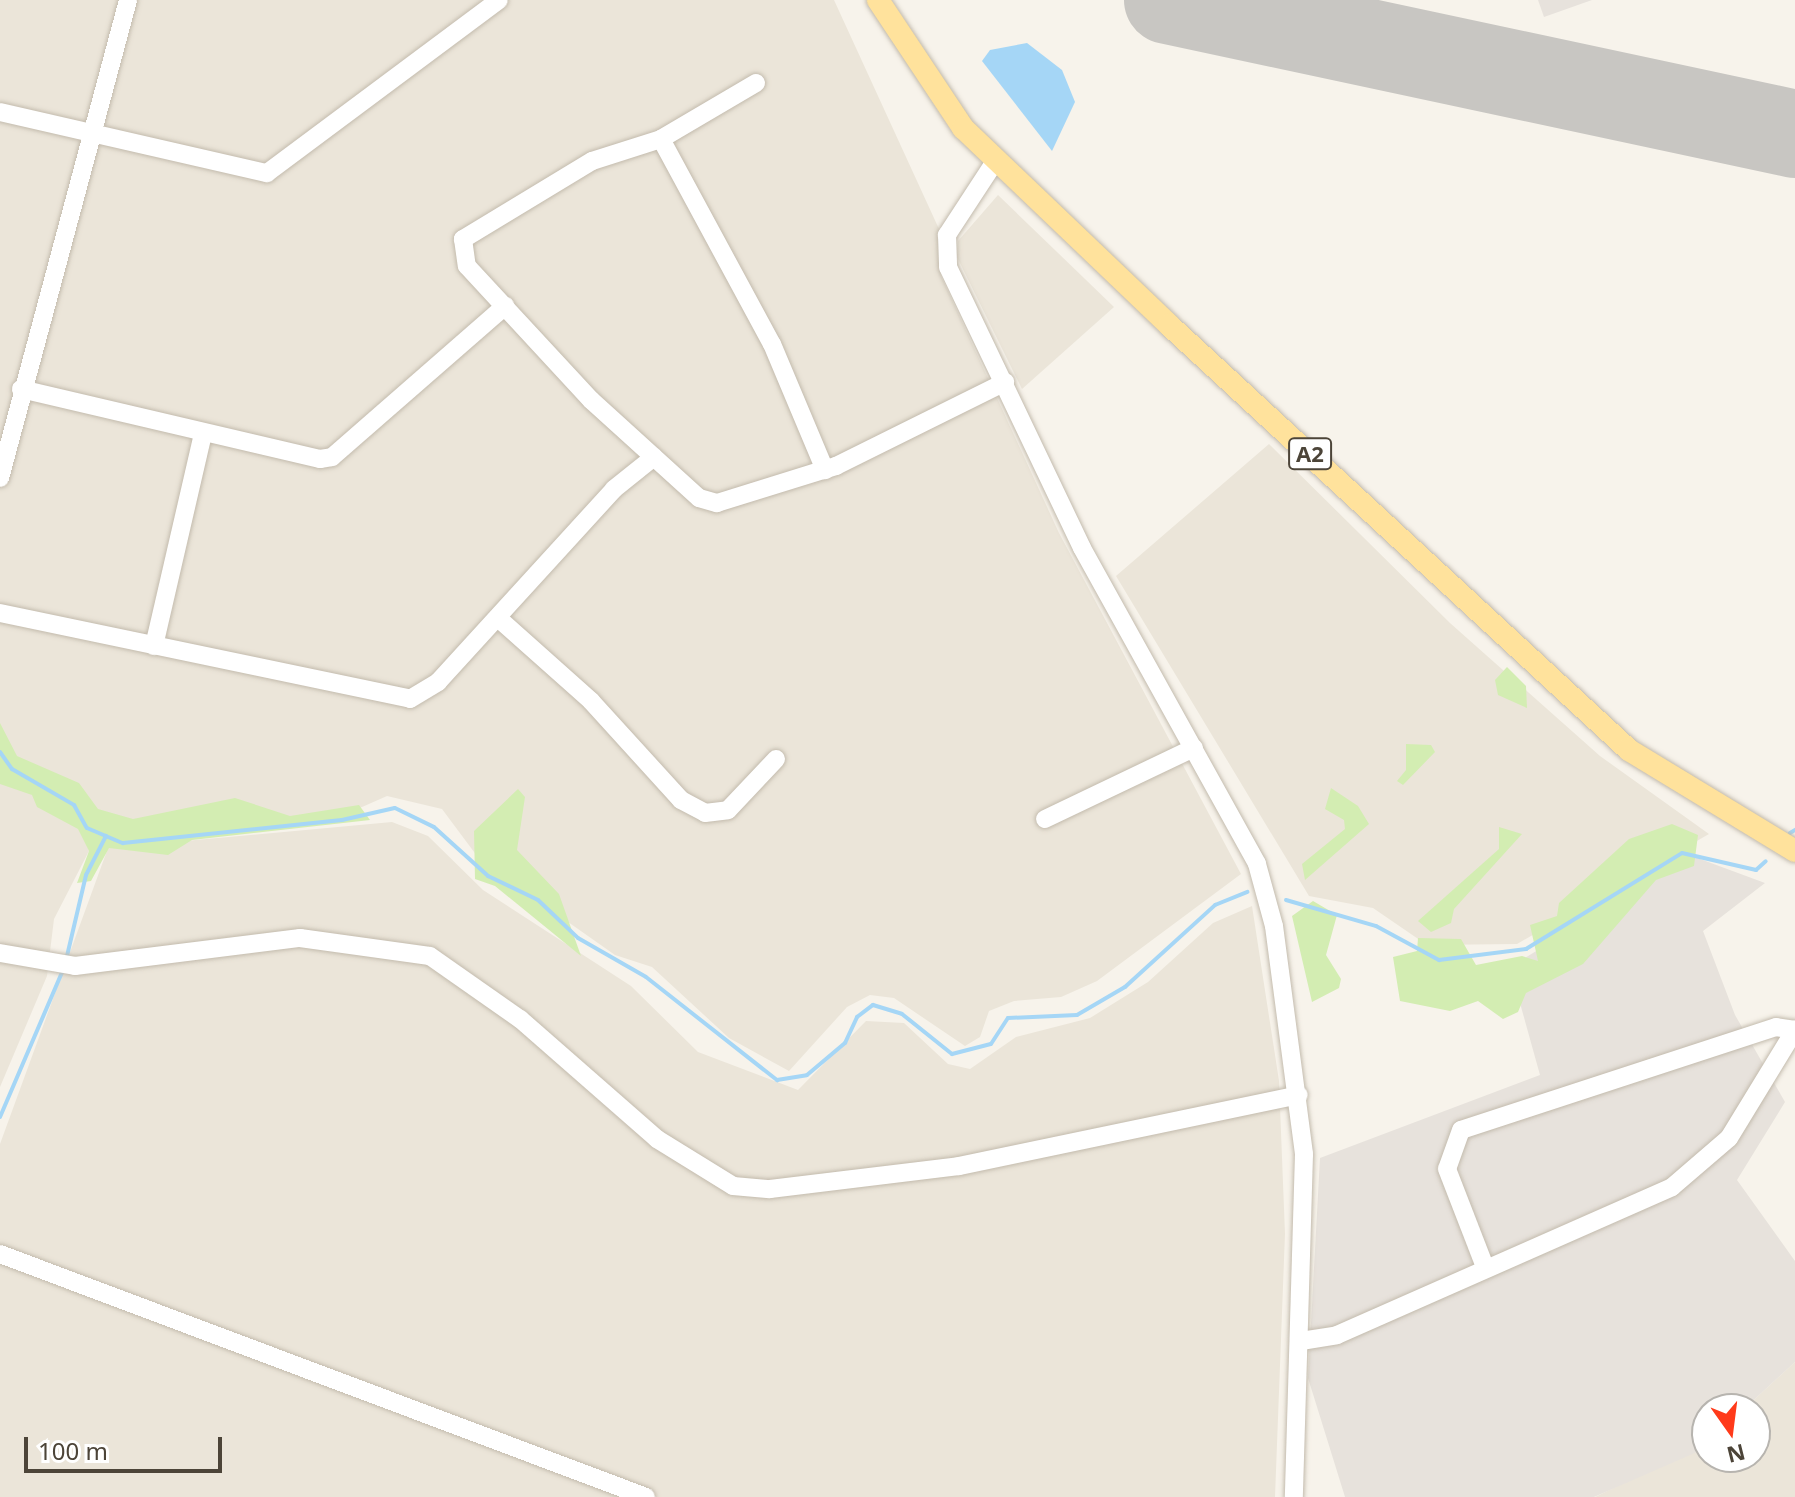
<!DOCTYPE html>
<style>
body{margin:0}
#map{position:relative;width:1795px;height:1497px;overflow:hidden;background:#f7f3eb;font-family:"Noto Sans",sans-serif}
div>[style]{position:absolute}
.residential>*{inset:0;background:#ebe5d9}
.industrial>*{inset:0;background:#e7e2dc}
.green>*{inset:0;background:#d3edb2}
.water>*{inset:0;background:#a5d6f6}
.stream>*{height:4px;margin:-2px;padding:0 2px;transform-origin:2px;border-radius:2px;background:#a5d6f6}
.runway>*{height:88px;margin:-44px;padding:0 44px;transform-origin:44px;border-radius:44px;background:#c8c6c2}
.roads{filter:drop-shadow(0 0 2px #c3bbad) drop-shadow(0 0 2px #c3bbad)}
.minor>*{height:18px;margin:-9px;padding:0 9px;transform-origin:9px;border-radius:9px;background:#fff}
.major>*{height:22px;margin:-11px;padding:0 11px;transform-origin:11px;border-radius:11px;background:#ffe29c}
span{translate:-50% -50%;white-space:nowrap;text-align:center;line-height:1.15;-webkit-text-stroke:7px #fff;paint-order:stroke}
.shield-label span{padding:2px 6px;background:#fff;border:2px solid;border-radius:6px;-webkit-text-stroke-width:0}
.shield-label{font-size:22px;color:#4c4438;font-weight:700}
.north{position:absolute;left:1691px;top:1393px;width:80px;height:80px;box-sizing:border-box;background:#fff;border:2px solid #b7b4af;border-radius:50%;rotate:166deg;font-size:22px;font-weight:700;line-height:32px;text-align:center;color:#4c4438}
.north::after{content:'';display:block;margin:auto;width:28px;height:36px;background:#ff3a1a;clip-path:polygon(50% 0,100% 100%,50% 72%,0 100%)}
.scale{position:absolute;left:24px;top:1437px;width:198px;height:36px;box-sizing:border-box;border:4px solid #4c4438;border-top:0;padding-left:10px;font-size:24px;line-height:28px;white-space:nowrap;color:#4c4438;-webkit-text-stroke:6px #fff;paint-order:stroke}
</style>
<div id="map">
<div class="residential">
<i style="clip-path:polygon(0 0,834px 0,939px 229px,941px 276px,1059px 533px,1241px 874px,1097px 981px,1061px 997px,1014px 1001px,989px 1011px,980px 1037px,965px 1046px,894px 998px,870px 995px,847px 1007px,789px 1071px,729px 1038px,652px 967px,615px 955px,480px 860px,442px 809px,387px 796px,353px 811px,125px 831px,30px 775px,0 735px)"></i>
<i style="clip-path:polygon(998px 195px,1114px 307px,1022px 389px,957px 257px,958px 241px)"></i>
<i style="clip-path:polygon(1269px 444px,1450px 623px,1600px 756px,1709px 834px,1517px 944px,1427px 945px,1373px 908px,1309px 896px,1116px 576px)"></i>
<i style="clip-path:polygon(0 775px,80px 824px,89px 851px,54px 919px,47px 976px,0 1087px)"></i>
<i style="clip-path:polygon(392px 822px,428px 836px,483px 890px,631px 986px,698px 1052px,798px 1090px,866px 1021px,904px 1023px,948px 1064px,970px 1069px,1016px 1037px,1090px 1018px,1148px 982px,1213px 923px,1252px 906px,1279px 1081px,1285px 1234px,1275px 1497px,0 1497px,0 1144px,108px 848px)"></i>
<i style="clip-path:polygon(1795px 1362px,1795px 1497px,1595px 1497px,1707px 1443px,1707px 1457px,1755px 1457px,1755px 1409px,1744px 1409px)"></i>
</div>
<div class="industrial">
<i style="clip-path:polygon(1538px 0,1592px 0,1544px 17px)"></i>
<i style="clip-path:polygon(1692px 856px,1765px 883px,1703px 931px,1735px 1015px,1785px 1102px,1737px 1180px,1795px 1261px,1795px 1362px,1744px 1409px,1707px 1409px,1707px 1443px,1697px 1452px,1594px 1497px,1345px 1497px,1308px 1378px,1320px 1158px,1540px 1075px,1510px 967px)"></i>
</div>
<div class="green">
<i style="clip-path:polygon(1507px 667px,1526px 686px,1527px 708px,1498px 695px,1495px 680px)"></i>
<i style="clip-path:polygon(0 723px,17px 756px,79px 783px,98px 809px,133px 819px,235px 798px,290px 816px,359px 805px,370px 820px,192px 840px,168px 855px,109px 848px,91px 881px,77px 883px,89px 851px,78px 829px,37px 807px,32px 795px,0 784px)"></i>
<i style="clip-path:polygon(1406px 744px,1431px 745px,1435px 752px,1403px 785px,1397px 781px,1406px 770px)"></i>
<i style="clip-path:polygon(1331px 788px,1358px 806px,1369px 824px,1305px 880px,1302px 864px,1345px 829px,1344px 820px,1325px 809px)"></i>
<i style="clip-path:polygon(518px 789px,525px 797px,517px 850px,559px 894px,581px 956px,495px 886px,475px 879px,474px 831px)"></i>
<i style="clip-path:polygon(1672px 824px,1698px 835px,1694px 866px,1656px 880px,1583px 964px,1526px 993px,1518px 1012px,1503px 1019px,1478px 1001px,1450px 1011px,1400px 1001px,1393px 957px,1417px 951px,1418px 938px,1461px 939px,1476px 965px,1522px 956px,1538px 961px,1530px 925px,1557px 916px,1559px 903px,1629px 839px)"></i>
<i style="clip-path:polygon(1499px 827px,1522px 834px,1454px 909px,1451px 923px,1431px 932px,1418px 921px,1499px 849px)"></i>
<i style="clip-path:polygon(1313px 901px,1337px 915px,1326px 955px,1341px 979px,1339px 988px,1312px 1002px,1292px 916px)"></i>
</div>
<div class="water">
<i style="clip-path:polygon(1027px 43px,1062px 70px,1075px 102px,1052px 151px,982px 61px,990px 50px)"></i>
</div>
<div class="stream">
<i style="left:0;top:752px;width:21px;rotate:55deg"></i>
<i style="left:12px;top:769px;width:72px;rotate:30.1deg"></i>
<i style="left:74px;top:805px;width:26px;rotate:61deg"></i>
<i style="left:87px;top:828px;width:39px;rotate:23deg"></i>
<i style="left:123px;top:843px;width:220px;rotate:-6deg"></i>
<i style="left:342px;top:820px;width:54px;rotate:-12.8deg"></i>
<i style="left:395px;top:808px;width:43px;rotate:26deg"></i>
<i style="left:434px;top:827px;width:73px;rotate:42.2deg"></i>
<i style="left:488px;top:876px;width:55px;rotate:25.6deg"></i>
<i style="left:538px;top:900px;width:55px;rotate:43.5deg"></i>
<i style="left:578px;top:938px;width:78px;rotate:29.8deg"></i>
<i style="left:646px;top:977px;width:167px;rotate:38.2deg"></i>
<i style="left:777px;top:1080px;width:30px;rotate:-9deg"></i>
<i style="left:807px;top:1075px;width:50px;rotate:-40.1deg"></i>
<i style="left:845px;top:1043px;width:29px;rotate:-65deg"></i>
<i style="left:857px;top:1017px;width:20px;rotate:-37deg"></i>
<i style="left:873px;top:1005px;width:30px;rotate:17deg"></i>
<i style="left:902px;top:1014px;width:64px;rotate:38.7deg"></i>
<i style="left:952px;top:1054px;width:40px;rotate:-14.4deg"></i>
<i style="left:991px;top:1044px;width:31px;rotate:-57deg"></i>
<i style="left:1008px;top:1018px;width:69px;rotate:-2.5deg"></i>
<i style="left:1077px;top:1015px;width:56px;rotate:-30.3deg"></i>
<i style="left:1125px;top:987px;width:122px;rotate:-42.3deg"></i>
<i style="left:1215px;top:905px;width:35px;rotate:-22deg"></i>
<i style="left:1790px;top:833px;width:6px;rotate:-31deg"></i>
<i style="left:1286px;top:900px;width:94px;rotate:16.1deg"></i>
<i style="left:1376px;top:926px;width:72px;rotate:28.4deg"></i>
<i style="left:1439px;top:960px;width:88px;rotate:-7.2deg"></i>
<i style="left:1526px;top:949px;width:183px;rotate:-31.6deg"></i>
<i style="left:1682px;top:853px;width:76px;rotate:12.9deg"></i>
<i style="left:1756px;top:870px;width:13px;rotate:-42deg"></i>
<i style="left:67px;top:956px;width:83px;rotate:-76.8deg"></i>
<i style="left:86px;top:875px;width:44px;rotate:-62.9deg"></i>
<i style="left:0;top:1117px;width:158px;rotate:-66.8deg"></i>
</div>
<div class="runway">
<i style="left:1168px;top:0;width:641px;rotate:12.06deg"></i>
</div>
<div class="roads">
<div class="minor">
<i style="left:756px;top:83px;width:110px;rotate:149.5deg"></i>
<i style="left:661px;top:139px;width:72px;rotate:162.3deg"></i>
<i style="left:592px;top:161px;width:151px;rotate:148.8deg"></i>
<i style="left:463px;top:239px;width:27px;rotate:82deg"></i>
<i style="left:467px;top:266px;width:183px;rotate:47.2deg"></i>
<i style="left:591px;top:400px;width:146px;rotate:42.2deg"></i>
<i style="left:699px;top:498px;width:19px;rotate:16deg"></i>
<i style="left:717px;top:503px;width:125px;rotate:-17.3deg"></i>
<i style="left:836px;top:466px;width:189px;rotate:-26.4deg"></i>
<i style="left:0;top:112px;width:274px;rotate:12.9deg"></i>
<i style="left:267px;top:173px;width:289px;rotate:-36.7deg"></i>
<i style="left:661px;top:139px;width:233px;rotate:61.6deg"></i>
<i style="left:772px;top:344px;width:137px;rotate:67.2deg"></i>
<i style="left:996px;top:160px;width:90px;rotate:123.2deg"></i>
<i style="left:947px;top:235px;width:32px;rotate:88deg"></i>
<i style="left:948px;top:267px;width:311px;rotate:64.5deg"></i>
<i style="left:1082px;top:548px;width:361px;rotate:61deg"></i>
<i style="left:1257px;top:864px;width:64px;rotate:74.7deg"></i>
<i style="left:1274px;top:926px;width:230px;rotate:82.5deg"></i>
<i style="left:1304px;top:1154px;width:343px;rotate:91.7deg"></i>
<i style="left:21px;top:389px;width:307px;rotate:13.2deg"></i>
<i style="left:320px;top:459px;width:12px;rotate:-9deg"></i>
<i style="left:332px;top:457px;width:230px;rotate:-41.1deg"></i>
<i style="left:0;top:478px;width:495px;rotate:-75deg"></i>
<i style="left:0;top:613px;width:419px;rotate:11.8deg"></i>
<i style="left:410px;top:699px;width:33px;rotate:-31deg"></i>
<i style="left:438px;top:682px;width:261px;rotate:-47.6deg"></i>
<i style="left:614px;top:489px;width:51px;rotate:-38.7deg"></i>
<i style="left:498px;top:618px;width:125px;rotate:41.7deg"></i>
<i style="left:591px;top:701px;width:134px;rotate:47.7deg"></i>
<i style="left:681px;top:800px;width:27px;rotate:28deg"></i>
<i style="left:705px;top:813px;width:23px;rotate:-7deg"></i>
<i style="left:728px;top:810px;width:70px;rotate:-46.7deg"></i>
<i style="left:154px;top:646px;width:218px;rotate:-77deg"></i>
<i style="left:1045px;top:819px;width:165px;rotate:-25.5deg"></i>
<i style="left:0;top:953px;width:76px;rotate:9.8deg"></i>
<i style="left:75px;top:966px;width:227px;rotate:-7.1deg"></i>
<i style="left:300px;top:938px;width:131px;rotate:7.9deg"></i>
<i style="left:430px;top:956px;width:110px;rotate:35deg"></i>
<i style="left:520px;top:1019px;width:182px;rotate:41.2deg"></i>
<i style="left:657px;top:1139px;width:89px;rotate:31.7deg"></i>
<i style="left:733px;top:1186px;width:37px;rotate:5deg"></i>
<i style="left:770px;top:1189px;width:190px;rotate:-6.9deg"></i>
<i style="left:959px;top:1166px;width:347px;rotate:-11.8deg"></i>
<i style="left:0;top:1254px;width:690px;rotate:20.61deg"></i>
<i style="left:1301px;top:1341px;width:36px;rotate:-9deg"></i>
<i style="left:1337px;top:1335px;width:366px;rotate:-23.8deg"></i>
<i style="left:1672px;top:1187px;width:75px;rotate:-40.7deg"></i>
<i style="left:1729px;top:1138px;width:127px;rotate:-58.6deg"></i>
<i style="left:1795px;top:1030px;width:19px;rotate:-171deg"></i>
<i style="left:1776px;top:1027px;width:331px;rotate:161.9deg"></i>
<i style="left:1461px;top:1130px;width:41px;rotate:109.7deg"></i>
<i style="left:1447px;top:1169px;width:105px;rotate:68.8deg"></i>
</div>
<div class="major">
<i style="left:878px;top:0;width:154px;rotate:56.4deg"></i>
<i style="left:963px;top:128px;width:285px;rotate:43.7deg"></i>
<i style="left:1169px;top:325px;width:626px;rotate:42.74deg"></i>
<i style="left:1629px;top:750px;width:194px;rotate:31.3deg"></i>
</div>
</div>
<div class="shield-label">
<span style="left:1310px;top:454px">A2</span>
</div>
<div class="north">N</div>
<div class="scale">100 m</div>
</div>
